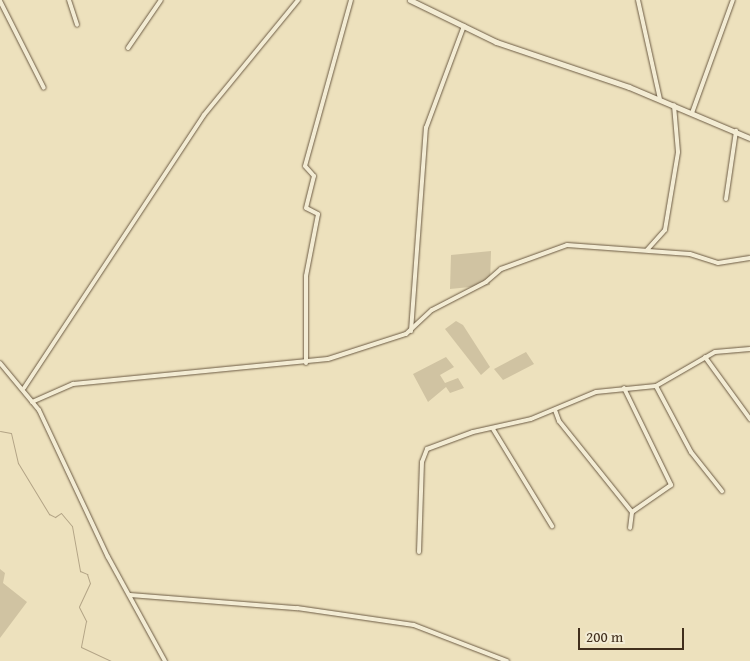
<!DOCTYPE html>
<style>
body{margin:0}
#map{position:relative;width:750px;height:661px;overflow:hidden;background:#ede1bd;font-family:"Gentium Book Plus",serif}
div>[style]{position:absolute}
.green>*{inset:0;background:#d0c3a2}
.stream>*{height:1px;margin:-0.5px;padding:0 0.5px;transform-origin:0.5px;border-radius:0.5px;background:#b3a486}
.roads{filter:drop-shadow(0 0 1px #6c5b44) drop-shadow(0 0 1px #6c5b44)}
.minor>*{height:4px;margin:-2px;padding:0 2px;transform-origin:2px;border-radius:2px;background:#f3ecd4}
.tertiary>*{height:5px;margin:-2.5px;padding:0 2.5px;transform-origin:2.5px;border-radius:2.5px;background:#f3ecd4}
span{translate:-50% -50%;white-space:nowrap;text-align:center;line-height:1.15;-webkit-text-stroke:4.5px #f3ecd4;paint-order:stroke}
.scale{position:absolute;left:578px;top:628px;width:106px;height:22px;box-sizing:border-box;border:2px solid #412e1c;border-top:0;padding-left:6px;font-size:15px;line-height:18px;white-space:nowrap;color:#412e1c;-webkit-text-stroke:4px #f3ecd4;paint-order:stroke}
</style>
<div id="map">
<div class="green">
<i style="clip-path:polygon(491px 251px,490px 285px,450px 289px,451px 255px)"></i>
<i style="clip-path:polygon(456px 321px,463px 325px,490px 367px,481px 375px,445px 329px)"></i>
<i style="clip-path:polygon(526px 352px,534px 364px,503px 380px,494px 369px)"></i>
<i style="clip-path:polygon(446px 357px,454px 367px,440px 375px,445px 383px,458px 378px,464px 388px,450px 393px,446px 387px,428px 402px,413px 374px)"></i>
<i style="clip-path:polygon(0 569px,5px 573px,3px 583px,27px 602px,0 638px)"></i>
</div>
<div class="stream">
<i style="left:0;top:431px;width:11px;rotate:10deg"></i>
<i style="left:11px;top:433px;width:31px;rotate:77deg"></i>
<i style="left:18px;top:463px;width:60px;rotate:58.7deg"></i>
<i style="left:49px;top:514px;width:7px;rotate:27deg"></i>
<i style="left:55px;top:517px;width:7px;rotate:-34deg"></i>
<i style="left:61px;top:513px;width:17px;rotate:50deg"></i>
<i style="left:72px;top:526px;width:46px;rotate:79.9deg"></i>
<i style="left:80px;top:571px;width:8px;rotate:23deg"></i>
<i style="left:87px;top:574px;width:9px;rotate:72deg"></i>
<i style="left:90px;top:583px;width:26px;rotate:115deg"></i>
<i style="left:79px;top:607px;width:16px;rotate:63deg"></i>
<i style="left:86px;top:621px;width:26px;rotate:101deg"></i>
<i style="left:81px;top:647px;width:33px;rotate:25deg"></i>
</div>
<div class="roads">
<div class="minor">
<i style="left:69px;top:0;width:26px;rotate:72deg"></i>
<i style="left:638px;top:0;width:101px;rotate:77.5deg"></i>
<i style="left:0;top:1px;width:97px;rotate:63.2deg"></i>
<i style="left:128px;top:48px;width:58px;rotate:-55.5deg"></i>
<i style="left:692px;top:113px;width:120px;rotate:-70.1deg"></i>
<i style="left:726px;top:199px;width:69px;rotate:-81.6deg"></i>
<i style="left:647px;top:250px;width:27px;rotate:-48deg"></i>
<i style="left:665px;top:230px;width:79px;rotate:-80.5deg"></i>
<i style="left:678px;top:152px;width:47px;rotate:-94.9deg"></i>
<i style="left:411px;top:331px;width:204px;rotate:-85.8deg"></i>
<i style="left:426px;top:128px;width:109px;rotate:-69.6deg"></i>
<i style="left:705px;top:357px;width:77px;rotate:54deg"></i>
<i style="left:0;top:363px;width:61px;rotate:50.3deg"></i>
<i style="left:39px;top:410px;width:162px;rotate:64.9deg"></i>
<i style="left:108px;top:557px;width:119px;rotate:61.3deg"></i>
<i style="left:306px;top:363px;width:87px;rotate:-90deg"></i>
<i style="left:306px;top:276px;width:63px;rotate:-79deg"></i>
<i style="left:318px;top:214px;width:13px;rotate:-153deg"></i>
<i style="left:306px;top:208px;width:33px;rotate:-76deg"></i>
<i style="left:314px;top:176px;width:13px;rotate:-132deg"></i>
<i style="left:305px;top:166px;width:172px;rotate:-74.5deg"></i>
<i style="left:656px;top:386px;width:75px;rotate:62.1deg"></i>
<i style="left:691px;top:452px;width:50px;rotate:51.5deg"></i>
<i style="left:24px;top:388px;width:327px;rotate:-56.6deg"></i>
<i style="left:204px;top:115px;width:149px;rotate:-50.7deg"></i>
<i style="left:624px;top:388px;width:108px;rotate:64.1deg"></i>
<i style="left:671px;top:485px;width:47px;rotate:145.3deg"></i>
<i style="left:32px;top:402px;width:45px;rotate:-23.7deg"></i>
<i style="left:73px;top:384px;width:256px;rotate:-5.6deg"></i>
<i style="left:328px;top:359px;width:82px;rotate:-17.8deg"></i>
<i style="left:406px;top:334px;width:35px;rotate:-43deg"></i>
<i style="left:432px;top:310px;width:61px;rotate:-27.4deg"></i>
<i style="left:486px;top:282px;width:20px;rotate:-41deg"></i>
<i style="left:501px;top:269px;width:70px;rotate:-20deg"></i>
<i style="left:567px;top:245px;width:123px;rotate:4.2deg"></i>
<i style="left:690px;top:254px;width:29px;rotate:18deg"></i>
<i style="left:718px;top:263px;width:32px;rotate:-9deg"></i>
<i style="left:555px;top:410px;width:12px;rotate:70deg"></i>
<i style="left:559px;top:421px;width:117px;rotate:51.3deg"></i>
<i style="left:632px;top:512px;width:16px;rotate:97deg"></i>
<i style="left:493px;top:429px;width:114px;rotate:58.7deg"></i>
<i style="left:419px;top:552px;width:90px;rotate:-88.1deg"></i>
<i style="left:422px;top:462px;width:14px;rotate:-69deg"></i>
<i style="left:427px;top:449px;width:49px;rotate:-20.3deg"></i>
<i style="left:473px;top:432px;width:59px;rotate:-12.6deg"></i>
<i style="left:531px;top:419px;width:70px;rotate:-22.6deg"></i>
<i style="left:596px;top:392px;width:60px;rotate:-5.7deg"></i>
<i style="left:656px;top:386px;width:68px;rotate:-30deg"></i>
<i style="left:715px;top:352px;width:35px;rotate:-5deg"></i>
<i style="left:130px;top:595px;width:168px;rotate:4.5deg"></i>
<i style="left:297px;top:608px;width:118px;rotate:8.3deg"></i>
<i style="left:414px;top:625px;width:100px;rotate:21.2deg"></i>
</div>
<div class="tertiary">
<i style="left:410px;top:0;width:96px;rotate:26deg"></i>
<i style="left:496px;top:42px;width:140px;rotate:18.7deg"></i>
<i style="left:629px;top:87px;width:131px;rotate:22.9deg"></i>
</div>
</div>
<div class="scale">200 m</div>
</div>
